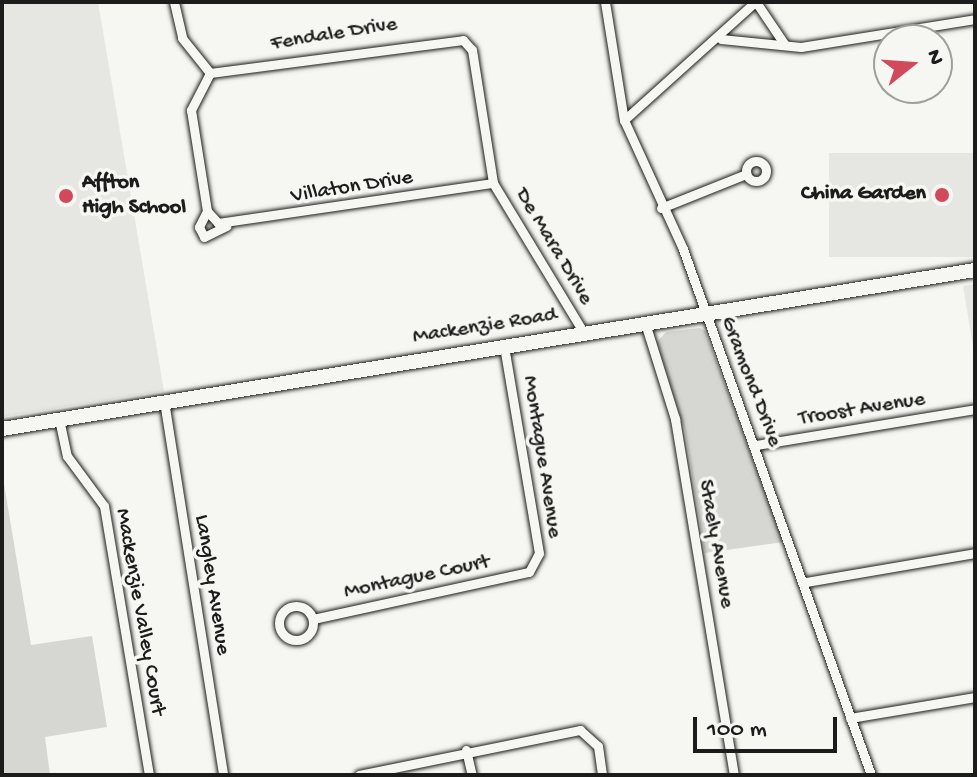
<!DOCTYPE html>
<style>
body{margin:0}
#map{position:relative;width:977px;height:777px;overflow:hidden;background:#f6f6f2;font-family:"Gochi Hand",sans-serif}
div>[style]{position:absolute}
.built>*{inset:0;background:#e6e6e2;transform-origin:0 0}
.green>*{inset:0;background:#d6d6d2}
.roads{filter:drop-shadow(0 0 2px #1c1c1c) drop-shadow(0 0 2px #1c1c1c)}
.minor>*{height:9px;margin:-4.5px;padding:0 4.5px;transform-origin:4.5px;border-radius:4.5px;background:#f6f6f2}
.minor>.ring{margin:-4.5px;padding:0;box-sizing:content-box;background:none;border:9px solid #f6f6f2;border-radius:50%}
.secondary>*{height:14px;margin:-7px;padding:0 7px;transform-origin:7px;border-radius:7px;background:#f6f6f2}
.dots>*{width:22px;height:22px;translate:-50% -50%;box-sizing:border-box;border:4px solid #f6f6f2;border-radius:50%}
span{translate:-50% -50%;white-space:nowrap;text-align:center;line-height:1.15;-webkit-text-stroke:7px #f6f6f2;paint-order:stroke}
.street-label{font-size:22px;color:#1c1c1c}
.poi-label{font-size:22px;color:#1c1c1c;font-weight:700}
.left{translate:0 -50%;text-align:left}
.right{translate:-100% -50%;text-align:right}
.frame{position:absolute;inset:0;border:4px solid #1c1c1c;pointer-events:none}
.north{position:absolute;left:873px;top:24px;width:80px;height:80px;box-sizing:border-box;background:#f6f6f2;border:2px solid #9f9f9c;border-radius:50%;rotate:73deg;font-size:22px;font-weight:700;line-height:32px;text-align:center;color:#1c1c1c}
.north::after{content:'';display:block;margin:auto;width:28px;height:36px;background:#d1495b;clip-path:polygon(50% 0,100% 100%,50% 72%,0 100%)}
.scale{position:absolute;left:693px;top:717px;width:144px;height:36px;box-sizing:border-box;border:4px solid #1c1c1c;border-top:0;padding-left:10px;font-size:24px;line-height:28px;white-space:nowrap;color:#1c1c1c;-webkit-text-stroke:6px #f6f6f2;paint-order:stroke}
</style>
<div id="map">
<div class="built">
<i style="clip-path:polygon(2px 2px,98px 2px,164px 391px,2px 417px)"></i>
<i style="left:975px;top:153px;width:104px;height:146px;rotate:90deg"></i>
<i style="clip-path:polygon(975px 284px,975px 353px,974px 353px,963px 286px)"></i>
</div>
<div class="green">
<i style="clip-path:polygon(700px 328px,705px 331px,783px 542px,705px 553px,685px 431px,657px 342px,666px 332px)"></i>
<i style="clip-path:polygon(2px 472px,31px 645px,92px 636px,107px 727px,45px 737px,50px 775px,2px 775px)"></i>
</div>
<div class="roads">
<div class="minor">
<i style="left:174px;top:2px;width:37px;rotate:77deg"></i>
<i style="left:182px;top:38px;width:45px;rotate:51.3deg"></i>
<i style="left:605px;top:2px;width:120px;rotate:80.9deg"></i>
<i style="left:624px;top:120px;width:142px;rotate:65.4deg"></i>
<i style="left:683px;top:249px;width:559px;rotate:70.33deg"></i>
<i style="left:756px;top:2px;width:52px;rotate:56deg"></i>
<i style="left:721px;top:39px;width:80px;rotate:5.7deg"></i>
<i style="left:801px;top:47px;width:176px;rotate:-9.1deg"></i>
<i style="left:210px;top:73px;width:255px;rotate:-7.4deg"></i>
<i style="left:463px;top:40px;width:13px;rotate:48deg"></i>
<i style="left:472px;top:50px;width:135px;rotate:81deg"></i>
<i style="left:493px;top:183px;width:175px;rotate:58.8deg"></i>
<i style="left:210px;top:73px;width:42px;rotate:117.2deg"></i>
<i style="left:191px;top:110px;width:102px;rotate:81deg"></i>
<i style="left:207px;top:211px;width:16px;rotate:47deg"></i>
<i style="left:218px;top:223px;width:278px;rotate:-8.3deg"></i>
<i style="left:624px;top:120px;width:176px;rotate:-42deg"></i>
<i class="ring" style="left:746px;top:161px;width:11px;height:11px"></i>
<i style="left:661px;top:208px;width:92px;rotate:-21.8deg"></i>
<i style="left:207px;top:211px;width:18px;rotate:117deg"></i>
<i style="left:199px;top:227px;width:11px;rotate:63deg"></i>
<i style="left:204px;top:237px;width:25px;rotate:-26deg"></i>
<i style="left:645px;top:323px;width:101px;rotate:72.6deg"></i>
<i style="left:675px;top:419px;width:361px;rotate:80.6deg"></i>
<i style="left:164px;top:401px;width:379px;rotate:81deg"></i>
<i style="left:59px;top:419px;width:38px;rotate:78deg"></i>
<i style="left:67px;top:456px;width:62px;rotate:53.5deg"></i>
<i style="left:104px;top:506px;width:273px;rotate:80.5deg"></i>
<i style="left:756px;top:445px;width:222px;rotate:-9.3deg"></i>
<i style="left:806px;top:582px;width:171px;rotate:-9.7deg"></i>
<i class="ring" style="left:279px;top:606px;width:25px;height:25px"></i>
<i style="left:313px;top:619px;width:221px;rotate:-12.3deg"></i>
<i style="left:529px;top:572px;width:21px;rotate:-62deg"></i>
<i style="left:539px;top:553px;width:210px;rotate:-99.6deg"></i>
<i style="left:850px;top:718px;width:127px;rotate:-9.5deg"></i>
<i style="left:466px;top:750px;width:26px;rotate:77deg"></i>
<i style="left:359px;top:775px;width:226px;rotate:-11.5deg"></i>
<i style="left:580px;top:730px;width:24px;rotate:42deg"></i>
<i style="left:598px;top:746px;width:29px;rotate:82deg"></i>
</div>
<div class="secondary">
<i style="left:2px;top:429px;width:986px;rotate:-9.28deg"></i>
</div>
</div>
<div class="dots">
<i style="left:942px;top:195px;background:#d1495b"></i>
<i style="left:66px;top:196px;background:#d1495b"></i>
</div>
<div class="street-label">
<span style="left:334px;top:35px;rotate:-9deg">Fendale Drive</span>
<span style="left:352px;top:188px;rotate:-9deg">Villaton Drive</span>
<span style="left:553px;top:247px;rotate:59deg">De Mara Drive</span>
<span style="left:485px;top:327px;rotate:-9deg">Mackenzie Road</span>
<span style="left:750px;top:382px;rotate:69deg">Gramond Drive</span>
<span style="left:862px;top:410px;rotate:-9deg">Troost Avenue</span>
<span style="left:541px;top:457px;rotate:81deg">Montague Avenue</span>
<span style="left:715px;top:544px;rotate:80deg">Staely Avenue</span>
<span style="left:417px;top:578px;rotate:-12deg">Montague Court</span>
<span style="left:211px;top:585px;rotate:81deg">Langley Avenue</span>
<span style="left:139px;top:612px;rotate:80deg">Mackenzie Valley Court</span>
</div>
<div class="poi-label">
<span class="left" style="left:82px;top:196px">Affton<br>High School</span>
<span class="right" style="left:926px;top:195px">China Garden</span>
</div>
<div class="frame"></div>
<div class="north">N</div>
<div class="scale">100 m</div>
</div>
